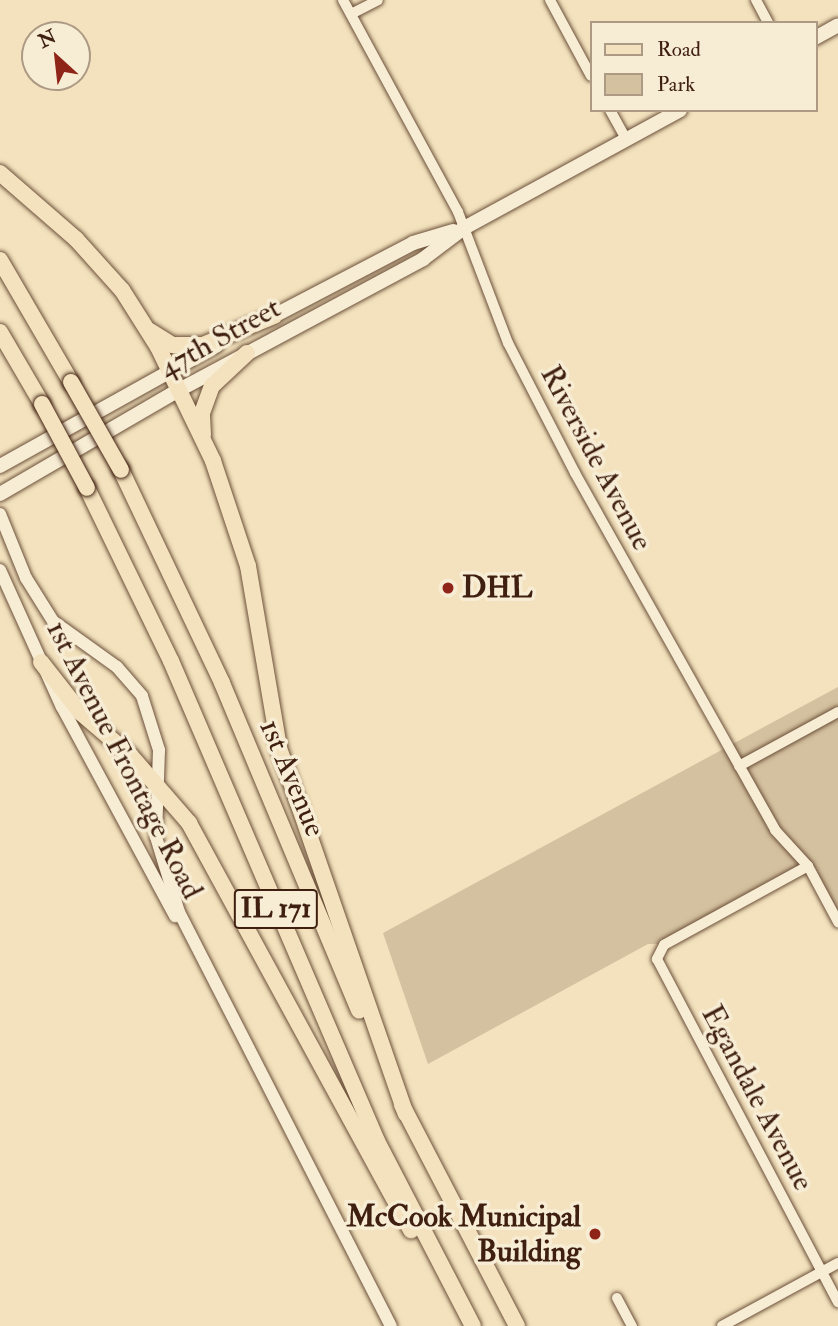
<!DOCTYPE html>
<style>
body{margin:0}
#map{position:relative;width:838px;height:1326px;overflow:hidden;background:#f3e2bd;font-family:"IM FELL Double Pica",serif}
div>[style]{position:absolute}
.green>*{inset:0;background:#d4c19f}
.roads{filter:drop-shadow(0 0 2px #6c503a) drop-shadow(0 0 2px #6c503a)}
.minor>*{height:10px;margin:-5px;padding:0 5px;transform-origin:5px;border-radius:5px;background:#f7ecd4}
.tertiary>*{height:12px;margin:-6px;padding:0 6px;transform-origin:6px;border-radius:6px;background:#f7ecd4}
.secondary>*{height:14px;margin:-7px;padding:0 7px;transform-origin:7px;border-radius:7px;background:#f7ecd4}
.primary>*{height:16px;margin:-8px;padding:0 8px;transform-origin:8px;border-radius:8px;background:#f3e2bd}
.bridges{filter:drop-shadow(0 0 2px #3f1f0f) drop-shadow(0 0 2px #3f1f0f)}
.primary-bridge>*{height:16px;margin:-8px;padding:0 8px;transform-origin:8px;border-radius:8px;background:#f3e2bd}
.dots>*{width:19px;height:19px;translate:-50% -50%;box-sizing:border-box;border:4px solid #f7ecd4;border-radius:50%}
span{translate:-50% -50%;white-space:nowrap;text-align:center;line-height:1.15;-webkit-text-stroke:7px #f7ecd4;paint-order:stroke}
.shield-label span{padding:2px 5px;background:#f7ecd4;border:2px solid;border-radius:5px;-webkit-text-stroke-width:0}
.shield-label{font-size:28px;color:#3f1f0f;font-weight:700}
.street-label{font-size:30px;color:#3f1f0f}
.poi-label{font-size:30px;color:#3f1f0f;font-weight:700}
.left{translate:0 -50%;text-align:left}
.right{translate:-100% -50%;text-align:right}
.legend{position:absolute;left:590px;top:21px;width:228px;height:91px;box-sizing:border-box;background:#f7ecd4;border:2px solid #ad9a85;margin:0;padding:9px 12px;list-style:none;font-size:21px;color:#3f1f0f}
.legend li{display:flex;align-items:center;gap:14px;height:35px}
.legend b{width:35px;border:2px solid #ad9a85}
.north{position:absolute;left:21px;top:21px;width:70px;height:70px;box-sizing:border-box;background:#f7ecd4;border:2px solid #ad9a85;border-radius:50%;rotate:333deg;font-size:19px;font-weight:700;line-height:28px;text-align:center;color:#3f1f0f}
.north::after{content:'';display:block;margin:auto;width:24px;height:32px;background:#8f2418;clip-path:polygon(50% 0,100% 100%,50% 72%,0 100%)}
</style>
<div id="map">
<div class="green">
<i style="clip-path:polygon(838px 687px,838px 918px,809px 864px,662px 944px,648px 944px,428px 1064px,383px 933px)"></i>
</div>
<div class="roads">
<div class="minor">
<i style="left:343px;top:0;width:241px;rotate:61.5deg"></i>
<i style="left:458px;top:212px;width:140px;rotate:69.1deg"></i>
<i style="left:508px;top:343px;width:146px;rotate:62.7deg"></i>
<i style="left:575px;top:473px;width:409px;rotate:60.7deg"></i>
<i style="left:775px;top:830px;width:49px;rotate:47.5deg"></i>
<i style="left:808px;top:866px;width:64px;rotate:61.8deg"></i>
<i style="left:550px;top:0;width:86px;rotate:61.7deg"></i>
<i style="left:756px;top:0;width:26px;rotate:62deg"></i>
<i style="left:351px;top:14px;width:30px;rotate:-27deg"></i>
<i style="left:610px;top:110px;width:33px;rotate:61deg"></i>
<i style="left:739px;top:766px;width:113px;rotate:-28.6deg"></i>
<i style="left:808px;top:866px;width:164px;rotate:151.3deg"></i>
<i style="left:664px;top:945px;width:16px;rotate:117deg"></i>
<i style="left:657px;top:959px;width:388px;rotate:62.2deg"></i>
<i style="left:617px;top:1298px;width:32px;rotate:62deg"></i>
<i style="left:722px;top:1326px;width:132px;rotate:-28.5deg"></i>
</div>
<div class="tertiary">
<i style="left:0;top:514px;width:69px;rotate:67.9deg"></i>
<i style="left:26px;top:578px;width:51px;rotate:57.9deg"></i>
<i style="left:53px;top:621px;width:79px;rotate:35.7deg"></i>
<i style="left:117px;top:667px;width:38px;rotate:49deg"></i>
<i style="left:142px;top:696px;width:57px;rotate:72.5deg"></i>
<i style="left:159px;top:750px;width:87px;rotate:92deg"></i>
<i style="left:156px;top:837px;width:78px;rotate:73deg"></i>
<i style="left:179px;top:912px;width:465px;rotate:62.9deg"></i>
<i style="left:0;top:570px;width:150px;rotate:65.7deg"></i>
<i style="left:62px;top:707px;width:238px;rotate:61.6deg"></i>
</div>
<div class="secondary">
<i style="left:815px;top:38px;width:26px;rotate:-29deg"></i>
<i style="left:266px;top:320px;width:166px;rotate:-27.6deg"></i>
<i style="left:413px;top:243px;width:42px;rotate:-16.7deg"></i>
<i style="left:0;top:466px;width:248px;rotate:-29.1deg"></i>
<i style="left:0;top:494px;width:207px;rotate:-30.2deg"></i>
<i style="left:179px;top:390px;width:277px;rotate:-28.2deg"></i>
<i style="left:423px;top:259px;width:51px;rotate:-37.1deg"></i>
<i style="left:464px;top:228px;width:246px;rotate:-28.6deg"></i>
</div>
<div class="primary">
<i style="left:0;top:173px;width:101px;rotate:41deg"></i>
<i style="left:76px;top:239px;width:69px;rotate:48deg"></i>
<i style="left:122px;top:290px;width:67px;rotate:57.7deg"></i>
<i style="left:158px;top:347px;width:127px;rotate:64.2deg"></i>
<i style="left:213px;top:461px;width:111px;rotate:71.6deg"></i>
<i style="left:248px;top:566px;width:185px;rotate:80.3deg"></i>
<i style="left:279px;top:748px;width:387px;rotate:70.9deg"></i>
<i style="left:0;top:260px;width:141px;rotate:59.8deg"></i>
<i style="left:150px;top:331px;width:26px;rotate:32deg"></i>
<i style="left:172px;top:345px;width:31px"></i>
<i style="left:203px;top:345px;width:77px;rotate:-22.2deg"></i>
<i style="left:0;top:332px;width:83px;rotate:59.7deg"></i>
<i style="left:203px;top:435px;width:22px;rotate:-93deg"></i>
<i style="left:202px;top:413px;width:29px;rotate:-70deg"></i>
<i style="left:212px;top:386px;width:48px;rotate:-43.3deg"></i>
<i style="left:121px;top:470px;width:236px;rotate:64.6deg"></i>
<i style="left:222px;top:683px;width:355px;rotate:67.3deg"></i>
<i style="left:87px;top:488px;width:192px;rotate:64.1deg"></i>
<i style="left:171px;top:661px;width:522px;rotate:66.77deg"></i>
<i style="left:377px;top:1141px;width:208px;rotate:62.6deg"></i>
<i style="left:41px;top:662px;width:65px;rotate:51.9deg"></i>
<i style="left:81px;top:713px;width:66px;rotate:40.7deg"></i>
<i style="left:131px;top:756px;width:89px;rotate:49.1deg"></i>
<i style="left:189px;top:823px;width:464px;rotate:61.4deg"></i>
<i style="left:402px;top:1105px;width:249px;rotate:62.5deg"></i>
</div>
</div>
<div class="bridges">
<div class="primary-bridge">
<i style="left:71px;top:382px;width:101px;rotate:60.4deg"></i>
<i style="left:42px;top:404px;width:95px;rotate:61.8deg"></i>
</div>
</div>
<div class="dots">
<i style="left:448px;top:588px;background:#8f2418"></i>
<i style="left:595px;top:1234px;background:#8f2418"></i>
</div>
<div class="shield-label">
<span style="left:276px;top:909px">IL 171</span>
</div>
<div class="street-label">
<span style="left:220px;top:338px;rotate:-29deg">47th Street</span>
<span style="left:596px;top:458px;rotate:62deg">Riverside Avenue</span>
<span style="left:124px;top:760px;rotate:63deg">1st Avenue Frontage Road</span>
<span style="left:292px;top:778px;rotate:67deg">1st Avenue</span>
<span style="left:757px;top:1098px;rotate:62deg">Egandale Avenue</span>
</div>
<div class="poi-label">
<span class="left" style="left:462px;top:588px">DHL</span>
<span class="right" style="left:581px;top:1234px">McCook Municipal<br>Building</span>
</div>
<ul class="legend">
<li><b style="height:9px;background:#f3e2bd"></b>Road</li>
<li><b style="height:19px;background:#d4c19f"></b>Park</li>
</ul>
<div class="north">N</div>
</div>
